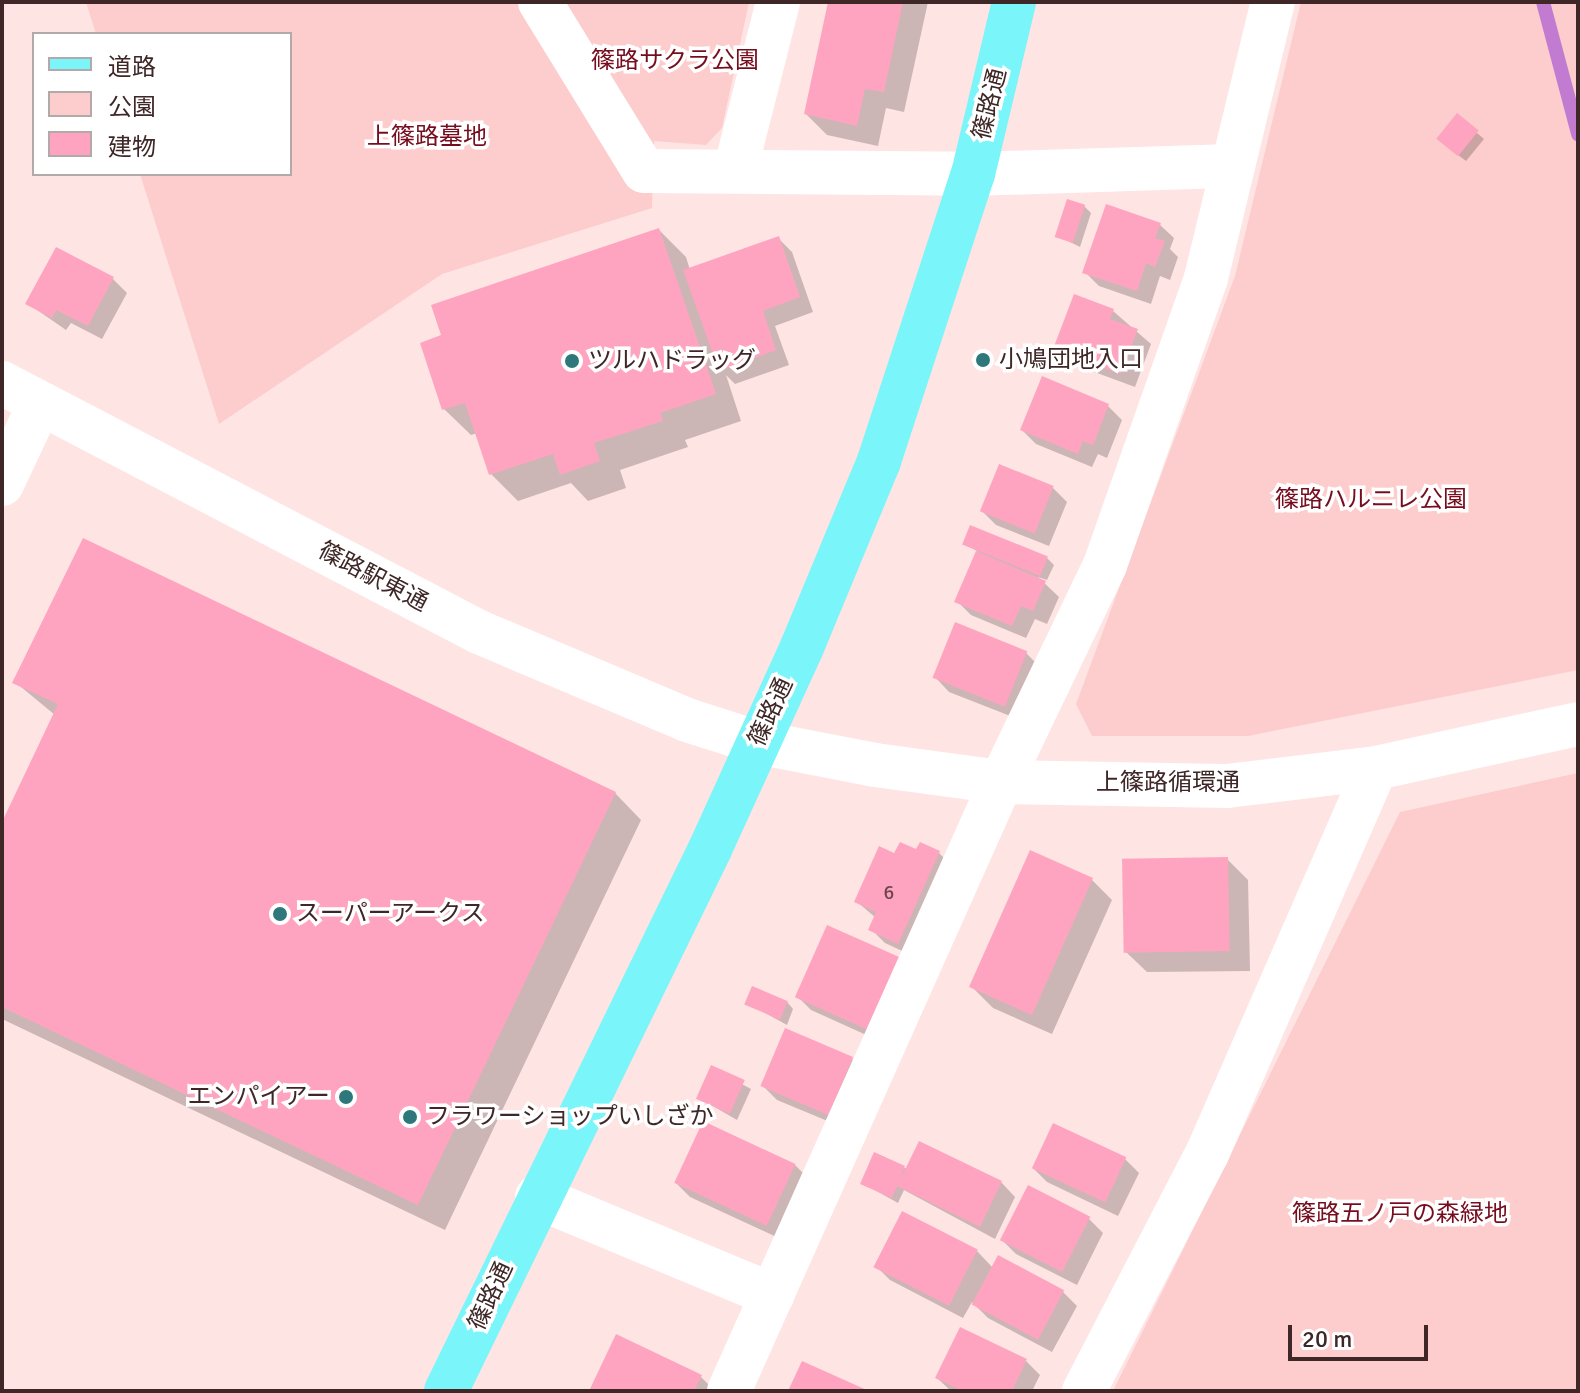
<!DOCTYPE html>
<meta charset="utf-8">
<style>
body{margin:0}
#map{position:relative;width:1580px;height:1393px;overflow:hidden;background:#fee4e3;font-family:Signika,"Noto Sans JP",sans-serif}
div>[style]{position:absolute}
.green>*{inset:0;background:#fccdcc}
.shadow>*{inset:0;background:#0003}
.stream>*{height:14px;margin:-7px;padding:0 7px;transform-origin:7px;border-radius:7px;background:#c17cd1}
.building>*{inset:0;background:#ffa4c0;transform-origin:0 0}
.minor>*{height:44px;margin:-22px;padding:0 22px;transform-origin:22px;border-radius:22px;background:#fff}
.major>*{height:44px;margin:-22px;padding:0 22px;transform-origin:22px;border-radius:22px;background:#7af5fa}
.dots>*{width:22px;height:22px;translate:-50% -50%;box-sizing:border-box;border:4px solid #fff;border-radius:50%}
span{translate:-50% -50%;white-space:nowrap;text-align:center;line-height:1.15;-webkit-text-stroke:7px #fff;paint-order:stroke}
.number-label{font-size:20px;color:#6f464d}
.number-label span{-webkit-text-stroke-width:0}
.park-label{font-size:24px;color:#760d1e}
.street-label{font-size:24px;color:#3f2727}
.poi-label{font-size:24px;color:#3f2727}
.left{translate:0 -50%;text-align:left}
.right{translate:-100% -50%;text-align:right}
.frame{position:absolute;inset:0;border:4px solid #3f2727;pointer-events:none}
.legend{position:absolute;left:32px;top:32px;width:260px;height:144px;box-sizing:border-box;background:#fff;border:2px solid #b2a9a9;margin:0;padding:10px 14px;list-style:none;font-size:24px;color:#3f2727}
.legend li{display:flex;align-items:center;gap:16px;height:40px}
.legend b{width:40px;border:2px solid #b2a9a9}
.scale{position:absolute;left:1288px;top:1325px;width:140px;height:36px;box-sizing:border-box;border:4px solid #3f2727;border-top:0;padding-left:10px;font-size:24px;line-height:28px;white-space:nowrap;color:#3f2727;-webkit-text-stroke:6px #fff;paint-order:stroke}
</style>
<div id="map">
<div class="green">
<i style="clip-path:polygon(86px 2px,749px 2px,722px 128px,706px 145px,654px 141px,652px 208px,442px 274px,219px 424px,140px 174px,290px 174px,290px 34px,96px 34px)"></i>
<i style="clip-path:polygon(1301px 2px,1578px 2px,1578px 670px,1248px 736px,1092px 736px,1076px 704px,1235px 276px)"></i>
<i style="clip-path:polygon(1578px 773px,1578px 1391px,1113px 1391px,1400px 812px)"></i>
</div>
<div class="shadow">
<i style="clip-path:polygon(830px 2px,928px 2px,904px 112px,886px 108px,878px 146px,827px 135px,806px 114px)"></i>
<i style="clip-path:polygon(1477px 133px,1484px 139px,1466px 161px,1445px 145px)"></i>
<i style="clip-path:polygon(1084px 206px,1091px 213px,1080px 247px,1058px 236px)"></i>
<i style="clip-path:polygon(1159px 224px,1174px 238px,1170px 249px,1178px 257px,1170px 280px,1160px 276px,1151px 304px,1099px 286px,1085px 272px)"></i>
<i style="clip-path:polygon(659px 230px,686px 257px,690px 270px,778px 238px,792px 252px,813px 312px,775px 326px,789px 365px,735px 384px,726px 375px,741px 421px,685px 440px,688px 447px,620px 470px,626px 488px,588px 501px,571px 483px,518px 501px,491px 474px,477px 433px,471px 435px,444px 409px,443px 336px)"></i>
<i style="clip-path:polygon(113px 279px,127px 293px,102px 339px,71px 323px,66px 330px,27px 303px)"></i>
<i style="clip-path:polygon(1113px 311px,1151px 344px,1135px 387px,1070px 363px,1056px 348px)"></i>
<i style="clip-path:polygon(1108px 406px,1122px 420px,1107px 458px,1098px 454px,1092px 467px,1036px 444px,1022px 430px)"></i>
<i style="clip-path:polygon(1053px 488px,1067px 502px,1049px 546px,996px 525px,982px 511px)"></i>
<i style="clip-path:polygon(965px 543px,1047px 558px,1054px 565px,1047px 580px,1038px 577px,1059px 597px,1047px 624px,1035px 619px,1026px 638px,971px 615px,957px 601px,978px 552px)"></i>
<i style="clip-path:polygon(1026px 653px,1040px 667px,1018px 719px,949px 692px,935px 677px)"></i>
<i style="clip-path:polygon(15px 682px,615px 793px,641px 820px,445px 1230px,2px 1019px,2px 826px,55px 715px)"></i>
<i style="clip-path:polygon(939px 853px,953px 867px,913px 956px,885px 943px,871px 929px,876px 918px,856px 901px,895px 855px)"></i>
<i style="clip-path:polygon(1227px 859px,1248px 880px,1250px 971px,1147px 972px,1126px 952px)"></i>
<i style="clip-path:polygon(1091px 879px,1112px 900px,1052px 1034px,993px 1008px,972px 987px)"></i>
<i style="clip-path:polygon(828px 928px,884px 1043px,811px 1010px,797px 996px)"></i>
<i style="clip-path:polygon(787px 1002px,793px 1009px,787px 1025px,747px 1003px)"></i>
<i style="clip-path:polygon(852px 1059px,866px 1073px,842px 1127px,777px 1100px,763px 1086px)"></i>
<i style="clip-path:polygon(712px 1068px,751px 1089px,737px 1120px,699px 1098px)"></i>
<i style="clip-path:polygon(1125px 1159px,1139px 1173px,1118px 1216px,1047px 1182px,1033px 1168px)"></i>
<i style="clip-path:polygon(795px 1165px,809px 1179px,781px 1239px,690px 1197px,676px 1183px)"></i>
<i style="clip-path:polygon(904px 1168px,1001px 1182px,1015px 1197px,995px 1239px,904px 1190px,898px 1203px,862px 1183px)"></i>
<i style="clip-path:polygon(1029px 1188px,1089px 1219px,1103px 1233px,1077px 1285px,1016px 1254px,1002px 1240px)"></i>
<i style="clip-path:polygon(977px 1251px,993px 1268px,1063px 1292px,1077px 1306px,1052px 1352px,988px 1318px,972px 1302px,963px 1318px,890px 1280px,876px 1266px)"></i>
<i style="clip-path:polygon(1026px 1361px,1040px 1375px,1032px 1391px,951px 1391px,937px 1378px)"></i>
<i style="clip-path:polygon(701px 1377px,715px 1391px,591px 1391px)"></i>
</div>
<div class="stream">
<i style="left:1543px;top:2px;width:137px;rotate:75.1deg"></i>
</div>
<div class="building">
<i style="clip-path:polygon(828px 2px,903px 2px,884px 92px,865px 89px,857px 126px,804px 114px)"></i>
<i style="left:1457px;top:113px;width:28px;height:33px;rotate:39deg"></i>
<i style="left:1067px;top:199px;width:19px;height:40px;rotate:18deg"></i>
<i style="clip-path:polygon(1106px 204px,1161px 223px,1155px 238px,1165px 241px,1155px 267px,1146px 263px,1137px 291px,1082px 273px)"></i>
<i style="clip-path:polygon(659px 228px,716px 394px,660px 413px,663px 421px,594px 443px,600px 461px,560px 475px,553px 454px,489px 475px,465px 403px,442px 410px,420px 343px,441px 335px,431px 305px)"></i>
<i style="clip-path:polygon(779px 236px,800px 297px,763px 311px,776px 350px,719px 371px,683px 270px)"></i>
<i style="clip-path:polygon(56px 247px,114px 277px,88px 326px,56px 310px,52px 318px,25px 304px)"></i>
<i style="clip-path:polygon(1074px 294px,1114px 309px,1110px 319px,1138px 329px,1121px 374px,1053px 349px)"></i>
<i style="clip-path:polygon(1042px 376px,1109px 404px,1093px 445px,1083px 441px,1078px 454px,1020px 430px)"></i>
<i style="left:999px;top:464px;width:59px;height:51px;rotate:22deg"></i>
<i style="left:970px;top:525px;width:84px;height:21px;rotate:22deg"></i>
<i style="clip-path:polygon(83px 538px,616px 792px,418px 1205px,2px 1007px,2px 822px,58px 704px,12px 683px)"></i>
<i style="clip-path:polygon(976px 551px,1046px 581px,1033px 611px,1021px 606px,1012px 626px,954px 602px)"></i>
<i style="left:955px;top:622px;width:78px;height:60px;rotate:22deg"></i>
<i style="clip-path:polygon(900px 842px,916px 849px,920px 842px,940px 851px,898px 944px,868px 930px,876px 912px,854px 902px,879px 846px,894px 853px)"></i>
<i style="left:1030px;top:850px;width:69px;height:150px;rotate:24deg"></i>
<i style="left:1228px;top:857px;width:94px;height:106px;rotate:89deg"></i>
<i style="left:827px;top:925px;width:82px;height:79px;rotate:24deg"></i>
<i style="left:752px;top:986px;width:39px;height:20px;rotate:23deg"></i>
<i style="left:785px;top:1028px;width:74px;height:63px;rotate:23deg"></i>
<i style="left:711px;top:1065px;width:37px;height:37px;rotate:24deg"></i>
<i style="left:703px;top:1121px;width:102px;height:68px;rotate:25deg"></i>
<i style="left:1053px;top:1123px;width:81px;height:50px;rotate:25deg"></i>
<i style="clip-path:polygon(919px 1141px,1002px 1181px,980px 1227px,897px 1186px,892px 1198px,860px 1184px,874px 1152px,905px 1166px,899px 1182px)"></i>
<i style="left:1028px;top:1185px;width:70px;height:62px;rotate:27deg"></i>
<i style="left:902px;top:1211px;width:85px;height:63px;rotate:27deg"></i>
<i style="left:998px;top:1255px;width:75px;height:56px;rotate:28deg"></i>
<i style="clip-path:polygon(960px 1327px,1027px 1359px,1012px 1391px,963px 1391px,935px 1378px)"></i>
<i style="clip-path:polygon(616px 1334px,702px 1375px,694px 1391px,589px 1391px)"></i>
<i style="clip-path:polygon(802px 1361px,869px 1391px,788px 1391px)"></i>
</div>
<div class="minor">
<i style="left:540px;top:2px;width:198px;rotate:58.4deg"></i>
<i style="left:644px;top:171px;width:329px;rotate:0.5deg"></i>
<i style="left:973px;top:174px;width:259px;rotate:-1.8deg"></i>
<i style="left:735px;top:171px;width:174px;rotate:-75.7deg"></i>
<i style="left:2px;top:383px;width:538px;rotate:27.57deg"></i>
<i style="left:479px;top:632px;width:226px;rotate:22.9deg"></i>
<i style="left:687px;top:720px;width:72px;rotate:17.7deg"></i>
<i style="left:756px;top:742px;width:121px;rotate:10.9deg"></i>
<i style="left:875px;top:765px;width:127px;rotate:7.7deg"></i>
<i style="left:1001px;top:782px;width:226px;rotate:1deg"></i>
<i style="left:1227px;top:786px;width:150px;rotate:-6.9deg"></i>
<i style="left:1376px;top:768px;width:207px;rotate:-12.3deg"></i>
<i style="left:2px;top:484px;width:89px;rotate:-64.9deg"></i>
<i style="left:537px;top:1197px;width:255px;rotate:22.6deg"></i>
<i style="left:729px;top:1391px;width:667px;rotate:-65.93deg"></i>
<i style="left:1001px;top:782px;width:241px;rotate:-64.4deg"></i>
<i style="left:1105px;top:565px;width:304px;rotate:-70.6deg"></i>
<i style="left:1206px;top:278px;width:284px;rotate:-76.4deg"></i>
<i style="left:1084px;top:1391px;width:267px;rotate:-62.6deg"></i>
<i style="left:1207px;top:1154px;width:421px;rotate:-66.4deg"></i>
</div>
<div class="major">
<i style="left:446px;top:1391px;width:603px;rotate:-64.03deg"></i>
<i style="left:710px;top:849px;width:222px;rotate:-65.5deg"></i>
<i style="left:802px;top:647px;width:201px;rotate:-67.5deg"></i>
<i style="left:879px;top:461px;width:302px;rotate:-71.9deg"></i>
<i style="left:973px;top:174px;width:177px;rotate:-76.6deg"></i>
</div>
<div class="dots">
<i style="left:983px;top:360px;background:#2e787c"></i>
<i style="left:572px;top:361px;background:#2e787c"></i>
<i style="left:280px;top:914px;background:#2e787c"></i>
<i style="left:346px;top:1097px;background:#2e787c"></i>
<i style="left:410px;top:1117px;background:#2e787c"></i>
</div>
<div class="number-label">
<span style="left:889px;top:892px">6</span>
</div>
<div class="park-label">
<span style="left:675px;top:61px">篠路サクラ公園</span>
<span style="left:427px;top:137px">上篠路墓地</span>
<span style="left:1371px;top:500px">篠路ハルニレ公園</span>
<span style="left:1400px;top:1214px">篠路五ノ戸の森緑地</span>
</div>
<div class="street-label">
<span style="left:990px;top:104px;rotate:-76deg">篠路通</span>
<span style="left:373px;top:577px;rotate:28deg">篠路駅東通</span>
<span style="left:771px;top:712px;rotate:-65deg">篠路通</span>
<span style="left:1168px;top:783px">上篠路循環通</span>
<span style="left:491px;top:1296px;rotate:-65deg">篠路通</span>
</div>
<div class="poi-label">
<span class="left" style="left:999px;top:360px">小鳩団地入口</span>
<span class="left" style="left:588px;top:361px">ツルハドラッグ</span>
<span class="left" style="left:296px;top:914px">スーパーアークス</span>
<span class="right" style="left:330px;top:1097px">エンパイアー</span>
<span class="left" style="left:426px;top:1117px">フラワーショップいしざか</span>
</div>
<div class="frame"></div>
<ul class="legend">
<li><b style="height:10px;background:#7af5fa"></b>道路</li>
<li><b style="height:22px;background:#fccdcc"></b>公園</li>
<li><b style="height:22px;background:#ffa4c0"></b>建物</li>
</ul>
<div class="scale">20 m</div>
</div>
